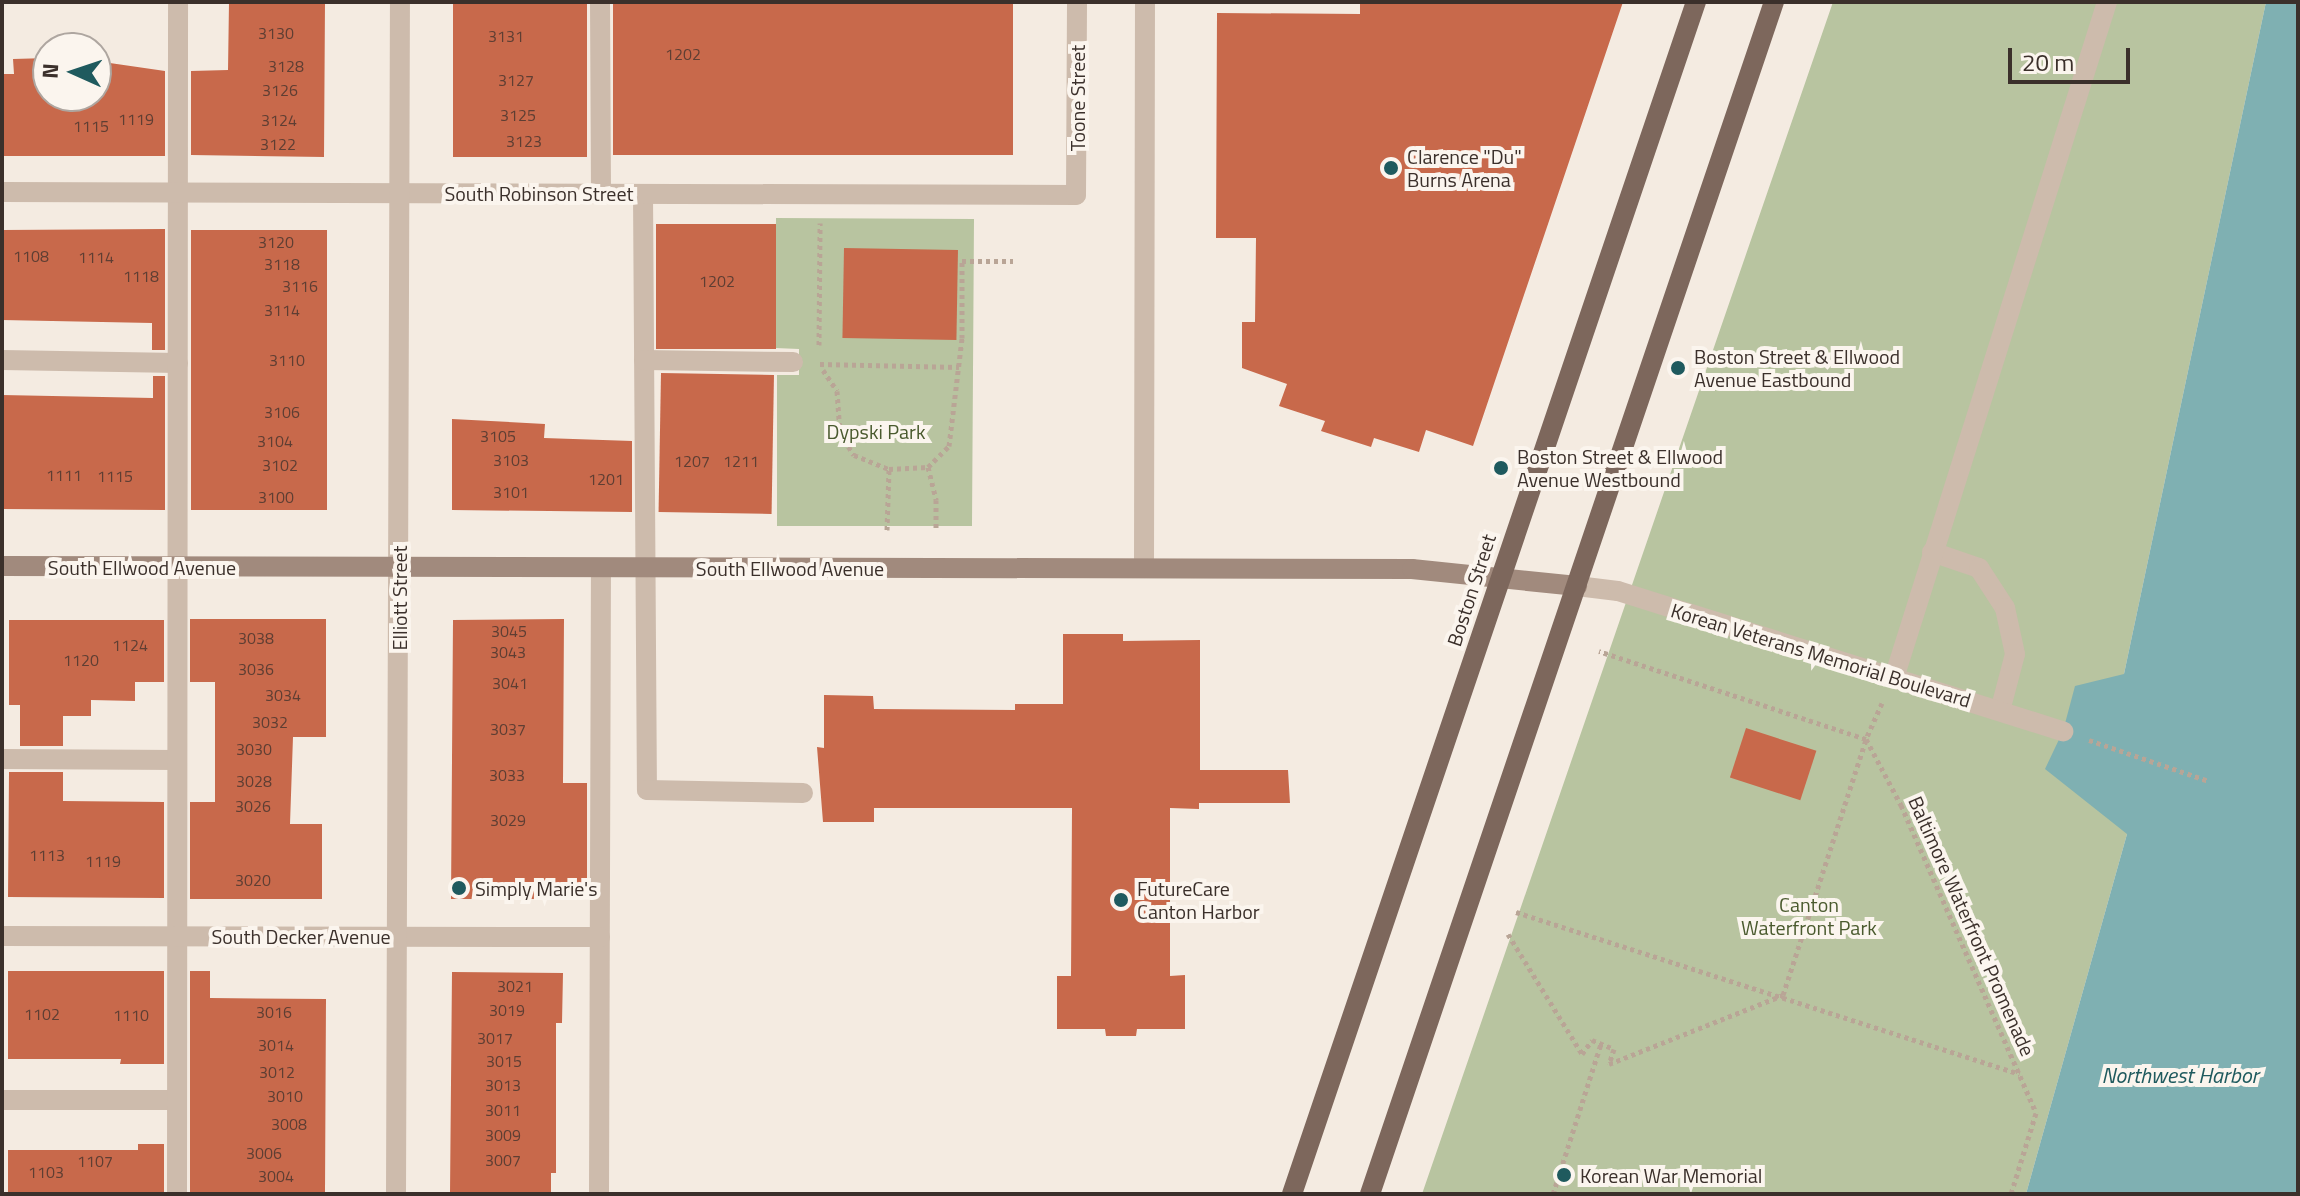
<!DOCTYPE html>
<style>
body{margin:0}
#map{position:relative;width:2300px;height:1196px;overflow:hidden;background:#f4ebe1;font-family:"Titillium Web",sans-serif}
div>[style]{position:absolute}
.green>*{inset:0;background:#b8c4a0}
.water>*{inset:0;background:#7fb0b2}
.building>*{inset:0;background:#c8694b;transform-origin:0 0}
.path>*{height:5px;margin-top:-2.5px;transform-origin:0;background:repeating-linear-gradient(90deg,#b9a596 0 4px,transparent 0 8px)}
.lane>*{height:20px;margin:-10px;padding:0 10px;transform-origin:10px;border-radius:10px;background:#cdbbac}
.street>*{height:20px;margin:-10px;padding:0 10px;transform-origin:10px;border-radius:10px;background:#cdbbac}
.secondary>*{height:20px;margin:-10px;padding:0 10px;transform-origin:10px;border-radius:10px;background:#a18a7d}
.primary>*{height:20px;margin:-10px;padding:0 10px;transform-origin:10px;border-radius:10px;background:#7d675c}
.dots>*{width:22px;height:22px;translate:-50% -50%;box-sizing:border-box;border:4px solid #fbf5ee;border-radius:50%}
span{translate:-50% -50%;white-space:nowrap;text-align:center;line-height:1.15;-webkit-text-stroke:8px #fbf5ee;paint-order:stroke}
.number-label{font-size:16px;color:#5e3e33}
.number-label span{-webkit-text-stroke-width:0}
.street-label{font-size:20px;color:#3b302b}
.poi-label{font-size:20px;color:#3b302b}
.left{translate:0 -50%;text-align:left}
.park-label{font-size:20px;color:#4a5a2e}
.water-label{font-size:22px;color:#1f5a5e;font-style:italic}
.frame{position:absolute;inset:0;border:4px solid #3b302b;pointer-events:none}
.north{position:absolute;left:32px;top:32px;width:80px;height:80px;box-sizing:border-box;background:#fbf5ee;border:2px solid #aea6a0;border-radius:50%;rotate:273deg;font-size:22px;font-weight:700;line-height:32px;text-align:center;color:#3b302b}
.north::after{content:'';display:block;margin:auto;width:28px;height:36px;background:#1f5a5e;clip-path:polygon(50% 0,100% 100%,50% 72%,0 100%)}
.scale{position:absolute;left:2008px;top:48px;width:122px;height:36px;box-sizing:border-box;border:4px solid #3b302b;border-top:0;padding-left:10px;font-size:24px;line-height:28px;white-space:nowrap;color:#3b302b;-webkit-text-stroke:6px #fbf5ee;paint-order:stroke}
</style>
<div id="map">
<div class="green">
<i style="clip-path:polygon(1833px 2px,2266px 2px,2124px 674px,2127px 834px,2026px 1194px,1422px 1194px)"></i>
<i style="clip-path:polygon(776px 218px,974px 219px,972px 526px,777px 526px,777px 375px,799px 375px,799px 349px,775px 348px)"></i>
</div>
<div class="water">
<i style="clip-path:polygon(2266px 2px,2298px 2px,2298px 1194px,2026px 1194px,2127px 834px,2045px 769px,2063px 731px,2075px 686px,2124px 674px)"></i>
</div>
<div class="building">
<i style="clip-path:polygon(229px 2px,325px 2px,324px 157px,191px 155px,191px 71px,228px 70px)"></i>
<i style="left:453px;top:2px;width:134px;height:155px"></i>
<i style="left:613px;top:2px;width:400px;height:153px"></i>
<i style="clip-path:polygon(1360px 2px,1623px 2px,1473px 446px,1426px 430px,1419px 452px,1374px 438px,1371px 447px,1321px 431px,1325px 421px,1279px 406px,1287px 384px,1242px 368px,1242px 322px,1255px 322px,1256px 238px,1216px 238px,1217px 13px,1360px 14px)"></i>
<i style="clip-path:polygon(48px 58px,48px 96px,96px 96px,96px 61px,165px 71px,165px 156px,2px 156px,2px 74px,14px 74px,13px 59px)"></i>
<i style="left:776px;top:224px;width:125px;height:120px;rotate:90deg"></i>
<i style="clip-path:polygon(165px 229px,165px 350px,152px 350px,152px 323px,2px 320px,2px 230px)"></i>
<i style="left:191px;top:230px;width:136px;height:280px"></i>
<i style="left:844px;top:248px;width:114px;height:90px;rotate:1deg"></i>
<i style="left:661px;top:373px;width:113px;height:139px;rotate:1deg"></i>
<i style="clip-path:polygon(153px 376px,165px 376px,165px 510px,2px 509px,2px 395px,153px 398px)"></i>
<i style="clip-path:polygon(452px 419px,545px 424px,544px 438px,632px 441px,632px 512px,452px 510px)"></i>
<i style="clip-path:polygon(190px 619px,326px 619px,326px 737px,293px 737px,290px 824px,322px 824px,322px 899px,190px 899px,190px 802px,215px 802px,215px 682px,190px 682px)"></i>
<i style="clip-path:polygon(564px 619px,563px 783px,587px 783px,587px 899px,451px 899px,453px 620px)"></i>
<i style="clip-path:polygon(9px 620px,164px 620px,164px 682px,135px 682px,135px 701px,91px 700px,91px 716px,63px 716px,63px 746px,20px 746px,20px 705px,9px 705px)"></i>
<i style="clip-path:polygon(1063px 634px,1123px 634px,1123px 641px,1200px 640px,1200px 770px,1288px 770px,1290px 803px,1199px 803px,1199px 809px,1170px 808px,1170px 976px,1185px 975px,1185px 1029px,1137px 1029px,1136px 1036px,1106px 1036px,1105px 1029px,1057px 1029px,1057px 976px,1071px 976px,1072px 808px,874px 808px,874px 822px,823px 822px,817px 747px,824px 748px,824px 695px,873px 696px,874px 709px,1015px 710px,1015px 704px,1063px 704px)"></i>
<i style="left:1746px;top:728px;width:74px;height:52px;rotate:18deg"></i>
<i style="clip-path:polygon(9px 772px,63px 772px,63px 801px,164px 802px,164px 898px,8px 897px)"></i>
<i style="clip-path:polygon(8px 971px,164px 971px,164px 1064px,120px 1064px,121px 1059px,8px 1059px)"></i>
<i style="clip-path:polygon(190px 971px,210px 971px,210px 998px,326px 999px,325px 1194px,190px 1194px)"></i>
<i style="clip-path:polygon(452px 972px,563px 973px,562px 1023px,556px 1023px,556px 1173px,551px 1173px,551px 1194px,450px 1194px)"></i>
<i style="clip-path:polygon(138px 1144px,164px 1144px,164px 1194px,8px 1194px,8px 1150px,138px 1150px)"></i>
</div>
<div class="path">
<i style="left:819px;top:345px;width:122px;rotate:-89.5deg"></i>
<i style="left:820px;top:364px;width:139px;rotate:1.2deg"></i>
<i style="left:823px;top:370px;width:25px;rotate:56deg"></i>
<i style="left:837px;top:391px;width:42px;rotate:85.9deg"></i>
<i style="left:840px;top:433px;width:26px;rotate:58deg"></i>
<i style="left:854px;top:455px;width:38px;rotate:22deg"></i>
<i style="left:889px;top:469px;width:39px;rotate:-3deg"></i>
<i style="left:928px;top:467px;width:30px;rotate:-45deg"></i>
<i style="left:949px;top:446px;width:109px;rotate:-83.1deg"></i>
<i style="left:962px;top:338px;width:77px;rotate:-90deg"></i>
<i style="left:962px;top:261px;width:51px"></i>
<i style="left:928px;top:467px;width:34px;rotate:76deg"></i>
<i style="left:936px;top:500px;width:30px;rotate:90deg"></i>
<i style="left:887px;top:530px;width:61px;rotate:-88.1deg"></i>
<i style="left:1882px;top:703px;width:39px;rotate:114deg"></i>
<i style="left:1866px;top:739px;width:75px;rotate:62.1deg"></i>
<i style="left:1901px;top:805px;width:336px;rotate:66.3deg"></i>
<i style="left:2036px;top:1113px;width:85px;rotate:107.2deg"></i>
<i style="left:2089px;top:740px;width:127px;rotate:18.9deg"></i>
<i style="left:1516px;top:912px;width:529px;rotate:17.82deg"></i>
<i style="left:1508px;top:934px;width:141px;rotate:58.3deg"></i>
<i style="left:1582px;top:1054px;width:17px;rotate:-54deg"></i>
<i style="left:1592px;top:1040px;width:24px;rotate:22deg"></i>
<i style="left:1614px;top:1049px;width:16px;rotate:108deg"></i>
<i style="left:1609px;top:1064px;width:187px;rotate:-21.6deg"></i>
<i style="left:1783px;top:995px;width:269px;rotate:-72deg"></i>
<i style="left:1866px;top:739px;width:281px;rotate:-161.8deg"></i>
<i style="left:1553px;top:1194px;width:157px;rotate:-72.3deg"></i>
</div>
<div class="lane">
<i style="left:600px;top:2px;width:192px;rotate:89.7deg"></i>
<i style="left:643px;top:194px;width:596px;rotate:89.62deg"></i>
<i style="left:647px;top:790px;width:156px;rotate:1.1deg"></i>
<i style="left:2px;top:360px;width:176px;rotate:1deg"></i>
<i style="left:644px;top:360px;width:149px;rotate:0.8deg"></i>
<i style="left:1932px;top:552px;width:50px;rotate:18.8deg"></i>
<i style="left:1979px;top:568px;width:48px;rotate:57deg"></i>
<i style="left:2005px;top:608px;width:47px;rotate:77.7deg"></i>
<i style="left:2015px;top:654px;width:59px;rotate:104.7deg"></i>
<i style="left:1144px;top:567px;width:565px;rotate:-89.9deg"></i>
<i style="left:1577px;top:586px;width:41px;rotate:7deg"></i>
<i style="left:1618px;top:591px;width:467px;rotate:17.5deg"></i>
<i style="left:1894px;top:678px;width:709px;rotate:-72.51deg"></i>
<i style="left:2px;top:759px;width:175px;rotate:0.3deg"></i>
<i style="left:2px;top:1100px;width:175px"></i>
<i style="left:177px;top:1194px;width:1192px;rotate:-89.95deg"></i>
<i style="left:599px;top:1194px;width:626px;rotate:-89.82deg"></i>
</div>
<div class="street">
<i style="left:2px;top:192px;width:1074px;rotate:0.16deg"></i>
<i style="left:1076px;top:195px;width:193px;rotate:-89.7deg"></i>
<i style="left:2px;top:936px;width:598px;rotate:0.1deg"></i>
<i style="left:396px;top:1194px;width:1192px;rotate:-89.81deg"></i>
</div>
<div class="secondary">
<i style="left:2px;top:566px;width:1410px;rotate:0.12deg"></i>
<i style="left:1412px;top:569px;width:166px;rotate:5.9deg"></i>
</div>
<div class="primary">
<i style="left:1292px;top:1194px;width:1259px;rotate:-71.28deg"></i>
<i style="left:1370px;top:1194px;width:1259px;rotate:-71.28deg"></i>
</div>
<div class="dots">
<i style="left:1391px;top:168px;background:#1f5a5e"></i>
<i style="left:1678px;top:368px;background:#1f5a5e"></i>
<i style="left:1501px;top:468px;background:#1f5a5e"></i>
<i style="left:459px;top:888px;background:#1f5a5e"></i>
<i style="left:1121px;top:900px;background:#1f5a5e"></i>
<i style="left:1564px;top:1175px;background:#1f5a5e"></i>
</div>
<div class="number-label">
<span style="left:276px;top:33px">3130</span>
<span style="left:506px;top:36px">3131</span>
<span style="left:683px;top:54px">1202</span>
<span style="left:286px;top:66px">3128</span>
<span style="left:516px;top:80px">3127</span>
<span style="left:280px;top:90px">3126</span>
<span style="left:518px;top:115px">3125</span>
<span style="left:136px;top:119px">1119</span>
<span style="left:279px;top:120px">3124</span>
<span style="left:91px;top:126px">1115</span>
<span style="left:524px;top:141px">3123</span>
<span style="left:278px;top:144px">3122</span>
<span style="left:276px;top:242px">3120</span>
<span style="left:31px;top:256px">1108</span>
<span style="left:96px;top:257px">1114</span>
<span style="left:282px;top:264px">3118</span>
<span style="left:141px;top:276px">1118</span>
<span style="left:717px;top:281px">1202</span>
<span style="left:300px;top:286px">3116</span>
<span style="left:282px;top:310px">3114</span>
<span style="left:287px;top:360px">3110</span>
<span style="left:282px;top:412px">3106</span>
<span style="left:498px;top:436px">3105</span>
<span style="left:275px;top:441px">3104</span>
<span style="left:511px;top:460px">3103</span>
<span style="left:692px;top:461px">1207</span>
<span style="left:741px;top:461px">1211</span>
<span style="left:280px;top:465px">3102</span>
<span style="left:64px;top:475px">1111</span>
<span style="left:115px;top:476px">1115</span>
<span style="left:606px;top:479px">1201</span>
<span style="left:511px;top:492px">3101</span>
<span style="left:276px;top:497px">3100</span>
<span style="left:509px;top:631px">3045</span>
<span style="left:256px;top:638px">3038</span>
<span style="left:130px;top:645px">1124</span>
<span style="left:508px;top:652px">3043</span>
<span style="left:81px;top:660px">1120</span>
<span style="left:256px;top:669px">3036</span>
<span style="left:510px;top:683px">3041</span>
<span style="left:283px;top:695px">3034</span>
<span style="left:270px;top:722px">3032</span>
<span style="left:508px;top:729px">3037</span>
<span style="left:254px;top:749px">3030</span>
<span style="left:507px;top:775px">3033</span>
<span style="left:254px;top:781px">3028</span>
<span style="left:253px;top:806px">3026</span>
<span style="left:508px;top:820px">3029</span>
<span style="left:47px;top:855px">1113</span>
<span style="left:103px;top:861px">1119</span>
<span style="left:253px;top:880px">3020</span>
<span style="left:515px;top:986px">3021</span>
<span style="left:507px;top:1010px">3019</span>
<span style="left:274px;top:1012px">3016</span>
<span style="left:42px;top:1014px">1102</span>
<span style="left:131px;top:1015px">1110</span>
<span style="left:495px;top:1038px">3017</span>
<span style="left:276px;top:1045px">3014</span>
<span style="left:504px;top:1061px">3015</span>
<span style="left:277px;top:1072px">3012</span>
<span style="left:503px;top:1085px">3013</span>
<span style="left:285px;top:1096px">3010</span>
<span style="left:503px;top:1110px">3011</span>
<span style="left:289px;top:1124px">3008</span>
<span style="left:503px;top:1135px">3009</span>
<span style="left:264px;top:1153px">3006</span>
<span style="left:503px;top:1160px">3007</span>
<span style="left:95px;top:1161px">1107</span>
<span style="left:46px;top:1172px">1103</span>
<span style="left:276px;top:1176px">3004</span>
</div>
<div class="street-label">
<span style="left:1077px;top:98px;rotate:-90deg">Toone Street</span>
<span style="left:539px;top:193px">South Robinson Street</span>
<span style="left:142px;top:567px">South Ellwood Avenue</span>
<span style="left:790px;top:568px">South Ellwood Avenue</span>
<span style="left:1471px;top:590px;rotate:-72deg">Boston Street</span>
<span style="left:399px;top:598px;rotate:-90deg">Elliott Street</span>
<span style="left:1821px;top:655px;rotate:17deg">Korean Veterans Memorial Boulevard</span>
<span style="left:1972px;top:926px;rotate:66deg">Baltimore Waterfront Promenade</span>
<span style="left:301px;top:936px">South Decker Avenue</span>
</div>
<div class="poi-label">
<span class="left" style="left:1407px;top:168px">Clarence "Du"<br>Burns Arena</span>
<span class="left" style="left:1694px;top:368px">Boston Street &amp; Ellwood<br>Avenue Eastbound</span>
<span class="left" style="left:1517px;top:468px">Boston Street &amp; Ellwood<br>Avenue Westbound</span>
<span class="left" style="left:475px;top:888px">Simply Marie's</span>
<span class="left" style="left:1137px;top:900px">FutureCare<br>Canton Harbor</span>
<span class="left" style="left:1580px;top:1175px">Korean War Memorial</span>
</div>
<div class="park-label">
<span style="left:876px;top:431px">Dypski Park</span>
<span style="left:1809px;top:916px">Canton<br>Waterfront Park</span>
</div>
<div class="water-label">
<span style="left:2180px;top:1076px">Northwest Harbor</span>
</div>
<div class="frame"></div>
<div class="north">N</div>
<div class="scale">20 m</div>
</div>
